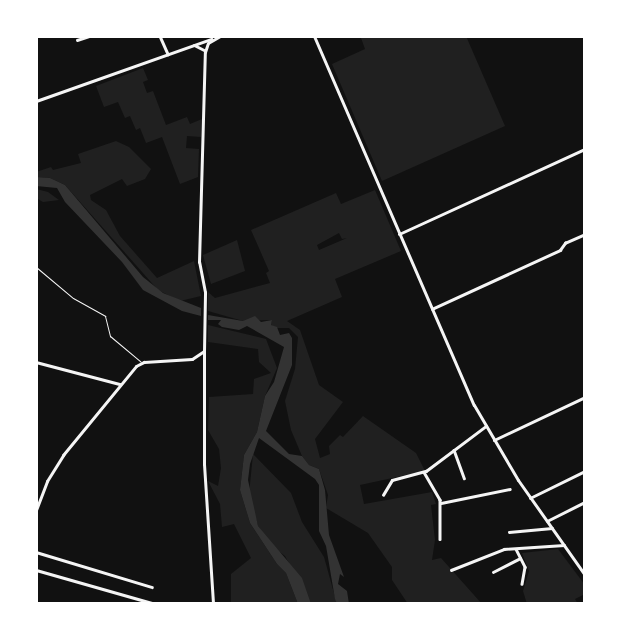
<!DOCTYPE html>
<style>
body{margin:0}
#map{position:relative;width:621px;height:640px;overflow:hidden;background:#111;font-family:"Sofia Sans Condensed",sans-serif}
div>[style]{position:absolute}
.green>*{inset:0;background:#202020}
.water>*{inset:0;background:#333}
.service>*{height:1px;margin:-0.5px;padding:0 0.5px;transform-origin:0.5px;border-radius:0.5px;background:#f5f5f5}
.minor>*{height:2.5px;margin:-1.25px;padding:0 1.25px;transform-origin:1.25px;border-radius:1.25px;background:#f5f5f5}
.tertiary>*{height:3px;margin:-1.5px;padding:0 1.5px;transform-origin:1.5px;border-radius:1.5px;background:#f5f5f5}
.secondary>*{height:3px;margin:-1.5px;padding:0 1.5px;transform-origin:1.5px;border-radius:1.5px;background:#f5f5f5}
span{translate:-50% -50%;white-space:nowrap;text-align:center;line-height:1.15;-webkit-text-stroke:4px #fff;paint-order:stroke}
.frame{position:absolute;inset:0;border:38px solid #fff;pointer-events:none}
</style>
<div id="map">
<div class="green">
<i style="clip-path:polygon(364px 36px,466px 36px,505px 126px,382px 181px,332px 64px,365px 49px,361px 38px)"></i>
<i style="clip-path:polygon(143px 68px,148px 80px,143px 82px,147px 93px,153px 91px,166px 125px,187px 117px,190px 124px,202px 119px,201px 137px,187px 136px,186px 148px,199px 149px,198px 177px,180px 184px,162px 137px,146px 143px,140px 128px,136px 130px,130px 116px,125px 118px,118px 102px,104px 107px,96px 86px)"></i>
<i style="clip-path:polygon(116px 141px,129px 147px,151px 169px,145px 179px,127px 186px,122px 179px,90px 195px,91px 200px,106px 210px,120px 236px,157px 278px,194px 261px,201px 296px,180px 301px,158px 290px,65px 185px,50px 178px,36px 177px,36px 172px,51px 167px,53px 170px,81px 163px,78px 154px)"></i>
<i style="clip-path:polygon(36px 189px,48px 192px,59px 200px,43px 202px,36px 198px)"></i>
<i style="clip-path:polygon(evenodd,375px 190px,401px 251px,335px 279px,342px 297px,287px 321px,300px 330px,319px 385px,343px 402px,315px 439px,320px 458px,330px 454px,329px 446px,340px 435px,343px 437px,363px 416px,416px 453px,425px 471px,360px 485px,364px 504px,432px 492px,436px 504px,431px 505px,435px 540px,432px 560px,441px 558px,482px 604px,408px 604px,392px 580px,392px 567px,368px 533px,326px 508px,328px 495px,319px 469px,309px 465px,302px 456px,291px 430px,285px 401px,295px 369px,298px 337px,289px 328px,276px 328px,271px 325px,272px 320px,243px 321px,208px 311px,208px 292px,215px 298px,270px 283px,266px 273px,269px 271px,251px 230px,336px 193px,341px 204px,375px 190px,339px 233px,342px 239px,347px 238px,319px 250px,317px 245px,339px 233px)"></i>
<i style="clip-path:polygon(237px 240px,245px 271px,211px 284px,203px 255px)"></i>
<i style="clip-path:polygon(208px 325px,266px 339px,277px 368px,265px 396px,257px 432px,244px 455px,240px 490px,250px 523px,277px 564px,286px 573px,298px 604px,231px 604px,231px 574px,251px 558px,234px 524px,222px 527px,220px 504px,208px 481px,218px 486px,221px 468px,219px 449px,208px 430px,209px 397px,253px 394px,254px 379px,271px 373px,259px 362px,258px 349px,208px 342px)"></i>
<i style="clip-path:polygon(253px 454px,291px 493px,302px 522px,324px 557px,337px 604px,311px 604px,285px 556px,270px 544px,258px 526px,249px 494px)"></i>
<i style="clip-path:polygon(558px 549px,585px 585px,585px 594px,575px 599px,578px 604px,527px 604px,523px 591px,529px 571px,522px 553px)"></i>
</div>
<div class="water">
<i style="clip-path:polygon(36px 177px,50px 178px,65px 185px,143px 277px,163px 293px,201px 308px,201px 316px,182px 311px,143px 290px,122px 262px,65px 202px,57px 188px,36px 186px)"></i>
<i style="clip-path:polygon(208px 315px,243px 321px,255px 316px,261px 322px,272px 320px,271px 325px,277px 327px,280px 335px,289px 333px,292px 338px,292px 365px,266px 431px,289px 454px,302px 456px,309px 465px,319px 469px,325px 490px,329px 535px,344px 577px,340px 574px,338px 584px,347px 591px,349px 604px,337px 604px,335px 599px,326px 546px,319px 531px,319px 485px,315px 479px,259px 438px,250px 464px,248px 480px,258px 526px,302px 578px,311px 604px,298px 604px,286px 573px,277px 564px,250px 523px,240px 490px,244px 455px,257px 432px,265px 396px,274px 382px,284px 347px,247px 326px,239px 330px,222px 327px,218px 324px,221px 320px,208px 320px)"></i>
</div>
<div class="service">
<i style="left:36px;top:267px;width:48px;rotate:40deg"></i>
<i style="left:73px;top:298px;width:37px;rotate:29deg"></i>
<i style="left:105px;top:316px;width:21px;rotate:76deg"></i>
<i style="left:110px;top:336px;width:40px;rotate:40deg"></i>
</div>
<div class="minor">
<i style="left:160px;top:36px;width:20px;rotate:66deg"></i>
<i style="left:77px;top:40px;width:13px;rotate:-18deg"></i>
<i style="left:432px;top:309px;width:141px;rotate:-24.7deg"></i>
<i style="left:560px;top:250px;width:9px;rotate:-54deg"></i>
<i style="left:565px;top:243px;width:22px;rotate:-24deg"></i>
<i style="left:36px;top:362px;width:87px;rotate:14.7deg"></i>
<i style="left:454px;top:450px;width:30px;rotate:70deg"></i>
<i style="left:424px;top:472px;width:32px;rotate:60deg"></i>
<i style="left:440px;top:500px;width:39px;rotate:90deg"></i>
<i style="left:383px;top:495px;width:17px;rotate:-59deg"></i>
<i style="left:392px;top:480px;width:35px;rotate:-15deg"></i>
<i style="left:426px;top:471px;width:75px;rotate:-36.9deg"></i>
<i style="left:530px;top:498px;width:61px;rotate:-26.1deg"></i>
<i style="left:441px;top:503px;width:70px;rotate:-11.5deg"></i>
<i style="left:547px;top:521px;width:42px;rotate:-26.6deg"></i>
<i style="left:509px;top:532px;width:43px;rotate:-5.3deg"></i>
<i style="left:516px;top:549px;width:20px;rotate:63deg"></i>
<i style="left:525px;top:567px;width:17px;rotate:100deg"></i>
<i style="left:36px;top:552px;width:121px;rotate:16.8deg"></i>
<i style="left:451px;top:570px;width:57px;rotate:-21.6deg"></i>
<i style="left:504px;top:549px;width:60px;rotate:-3.8deg"></i>
<i style="left:493px;top:572px;width:30px;rotate:-27deg"></i>
</div>
<div class="tertiary">
<i style="left:36px;top:101px;width:186px;rotate:-19.5deg"></i>
<i style="left:399px;top:234px;width:205px;rotate:-24.6deg"></i>
<i style="left:204px;top:351px;width:113px;rotate:90deg"></i>
<i style="left:204px;top:464px;width:140px;rotate:86.3deg"></i>
<i style="left:494px;top:440px;width:101px;rotate:-25.3deg"></i>
<i style="left:36px;top:570px;width:124px;rotate:15.9deg"></i>
</div>
<div class="secondary">
<i style="left:314px;top:36px;width:402px;rotate:66.6deg"></i>
<i style="left:474px;top:405px;width:87px;rotate:59.6deg"></i>
<i style="left:518px;top:480px;width:116px;rotate:54.8deg"></i>
<i style="left:194px;top:45px;width:11px;rotate:27deg"></i>
<i style="left:36px;top:510px;width:31px;rotate:-69deg"></i>
<i style="left:47px;top:481px;width:31px;rotate:-58deg"></i>
<i style="left:63px;top:455px;width:115px;rotate:-50.6deg"></i>
<i style="left:136px;top:366px;width:9px;rotate:-27deg"></i>
<i style="left:144px;top:362px;width:48px;rotate:-3.6deg"></i>
<i style="left:192px;top:359px;width:14px;rotate:-34deg"></i>
<i style="left:204px;top:351px;width:59px;rotate:-89deg"></i>
<i style="left:205px;top:292px;width:31px;rotate:-101deg"></i>
<i style="left:199px;top:262px;width:210px;rotate:-88.4deg"></i>
<i style="left:205px;top:52px;width:9px;rotate:-72deg"></i>
<i style="left:208px;top:43px;width:14px;rotate:-30deg"></i>
</div>
<div class="frame"></div>
</div>
